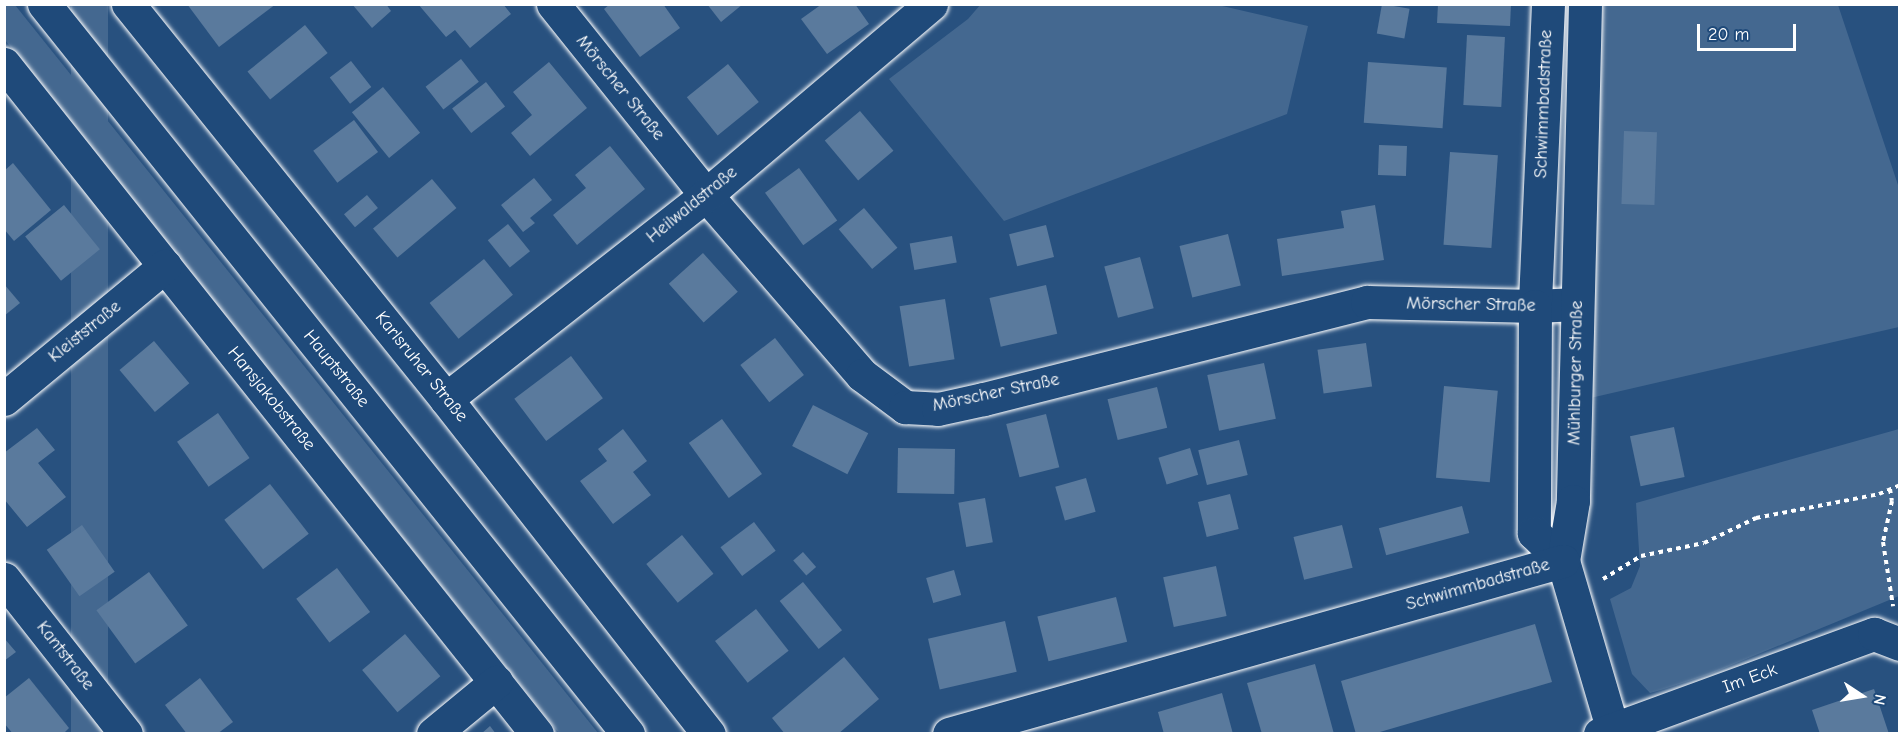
<!DOCTYPE html>
<meta charset="utf-8">
<style>
body{margin:0}
#map{position:relative;width:1904px;height:738px;overflow:hidden;background:#28517f;font-family:"Comic Neue",sans-serif}
div>[style]{position:absolute}
.green>*{inset:0;background:#446890;transform-origin:0 0}
.building>*{inset:0;background:#5a7a9d;transform-origin:0 0}
.path>*{height:4px;margin-top:-2px;transform-origin:0;background:repeating-linear-gradient(90deg,#fff 0 4.5px,transparent 0 9px)}
.roads{filter:drop-shadow(0 0 2px #fff) drop-shadow(0 0 2px #fff)}
.minor>*{height:33px;margin:-16.5px;padding:0 16.5px;transform-origin:16.5px;border-radius:16.5px;background:#1f4a7a}
span{translate:-50% -50%;white-space:nowrap;text-align:center;line-height:1.15;-webkit-text-stroke:4.5px #1f4a7a;paint-order:stroke}
.street-label{font-size:18px;color:#fff}
.frame{position:absolute;inset:0;border:6px solid #fff;pointer-events:none}
.north{position:absolute;left:1832px;top:666px;width:60px;height:60px;-webkit-text-stroke:4px #1f4a7a;paint-order:stroke;rotate:102deg;font-size:16px;font-weight:700;line-height:24px;text-align:center;color:#fff}
.north::after{content:'';display:block;margin:auto;width:21px;height:27px;background:#fff;clip-path:polygon(50% 0,100% 100%,50% 72%,0 100%)}
.scale{position:absolute;left:1697px;top:24px;width:99px;height:27px;box-sizing:border-box;border:3px solid #fff;border-top:0;padding-left:8px;font-size:18px;line-height:21px;white-space:nowrap;color:#fff;-webkit-text-stroke:4px #1f4a7a;paint-order:stroke}
</style>
<div id="map">
<div class="green">
<i style="clip-path:polygon(981px 4px,1218px 5px,1308px 26px,1287px 114px,1004px 221px,889px 79px,968px 19px)"></i>
<i style="clip-path:polygon(5px 5px,15px 5px,598px 733px,559px 733px,5px 40px)"></i>
<i style="left:71px;top:5px;width:37px;height:934px"></i>
<i style="clip-path:polygon(1603px 5px,1838px 5px,1899px 188px,1899px 327px,1586px 399px)"></i>
<i style="clip-path:polygon(1899px 429px,1899px 596px,1710px 674px,1661px 690px,1650px 693px,1632px 674px,1610px 599px,1631px 588px,1640px 566px,1636px 503px)"></i>
</div>
<div class="building">
<i style="clip-path:polygon(187px 4px,276px 4px,219px 47px)"></i>
<i style="clip-path:polygon(352px 4px,386px 4px,391px 11px,372px 28px)"></i>
<i style="clip-path:polygon(418px 4px,503px 4px,511px 14px,470px 48px,455px 30px,446px 37px)"></i>
<i style="clip-path:polygon(610px 4px,663px 4px,680px 28px,640px 57px,604px 9px)"></i>
<i style="clip-path:polygon(707px 4px,743px 4px,721px 22px)"></i>
<i style="clip-path:polygon(822px 4px,855px 4px,869px 24px,827px 54px,801px 19px)"></i>
<i style="left:1382px;top:4px;width:28px;height:30px;rotate:10deg"></i>
<i style="clip-path:polygon(1438px 4px,1511px 4px,1510px 26px,1437px 23px)"></i>
<i style="left:305px;top:25px;width:36px;height:74px;rotate:51deg"></i>
<i style="left:1467px;top:35px;width:38px;height:70px;rotate:3deg"></i>
<i style="left:461px;top:59px;width:29px;height:45px;rotate:52deg"></i>
<i style="left:351px;top:61px;width:33px;height:27px;rotate:52deg"></i>
<i style="clip-path:polygon(549px 62px,587px 108px,530px 156px,511px 133px,532px 115px,513px 92px)"></i>
<i style="left:1368px;top:62px;width:79px;height:61px;rotate:4deg"></i>
<i style="left:728px;top:64px;width:49px;height:53px;rotate:51deg"></i>
<i style="left:486px;top:82px;width:31px;height:43px;rotate:52deg"></i>
<i style="left:383px;top:87px;width:59px;height:40px;rotate:51deg"></i>
<i style="left:860px;top:111px;width:52px;height:46px;rotate:50deg"></i>
<i style="left:354px;top:120px;width:40px;height:51px;rotate:53deg"></i>
<i style="left:1624px;top:131px;width:33px;height:73px;rotate:2deg"></i>
<i style="left:1379px;top:145px;width:28px;height:30px;rotate:2deg"></i>
<i style="clip-path:polygon(610px 146px,645px 189px,577px 245px,553px 215px,586px 188px,575px 175px)"></i>
<i style="left:1450px;top:152px;width:48px;height:93px;rotate:4deg"></i>
<i style="clip-path:polygon(13px 163px,51px 210px,14px 241px,4px 229px,4px 171px)"></i>
<i style="left:799px;top:168px;width:65px;height:42px;rotate:54deg"></i>
<i style="clip-path:polygon(534px 178px,552px 200px,530px 218px,535px 223px,523px 232px,501px 205px)"></i>
<i style="left:432px;top:179px;width:38px;height:77px;rotate:50deg"></i>
<i style="left:367px;top:195px;width:17px;height:30px;rotate:50deg"></i>
<i style="left:64px;top:205px;width:57px;height:50px;rotate:51deg"></i>
<i style="clip-path:polygon(1375px 205px,1384px 260px,1282px 276px,1277px 239px,1344px 228px,1341px 211px)"></i>
<i style="left:864px;top:208px;width:52px;height:33px;rotate:50deg"></i>
<i style="left:508px;top:224px;width:35px;height:26px;rotate:51deg"></i>
<i style="left:1046px;top:225px;width:33px;height:38px;rotate:76deg"></i>
<i style="left:1228px;top:234px;width:53px;height:50px;rotate:76deg"></i>
<i style="left:952px;top:236px;width:27px;height:43px;rotate:80deg"></i>
<i style="left:703px;top:253px;width:52px;height:46px;rotate:48deg"></i>
<i style="left:1140px;top:257px;width:53px;height:37px;rotate:75deg"></i>
<i style="left:484px;top:259px;width:46px;height:70px;rotate:51deg"></i>
<i style="clip-path:polygon(4px 284px,20px 303px,4px 316px)"></i>
<i style="left:1046px;top:285px;width:50px;height:58px;rotate:77deg"></i>
<i style="left:945px;top:299px;width:61px;height:46px;rotate:81deg"></i>
<i style="left:775px;top:338px;width:47px;height:44px;rotate:52deg"></i>
<i style="left:154px;top:341px;width:55px;height:45px;rotate:50deg"></i>
<i style="left:1366px;top:343px;width:44px;height:49px;rotate:82deg"></i>
<i style="left:571px;top:356px;width:53px;height:71px;rotate:53deg"></i>
<i style="left:1264px;top:363px;width:57px;height:58px;rotate:78deg"></i>
<i style="left:1444px;top:386px;width:54px;height:92px;rotate:5deg"></i>
<i style="left:1157px;top:387px;width:42px;height:51px;rotate:76deg"></i>
<i style="left:813px;top:405px;width:62px;height:46px;rotate:27deg"></i>
<i style="left:218px;top:413px;width:55px;height:50px;rotate:55deg"></i>
<i style="left:1046px;top:414px;width:55px;height:41px;rotate:76deg"></i>
<i style="left:722px;top:419px;width:68px;height:41px;rotate:54deg"></i>
<i style="left:1674px;top:427px;width:51px;height:45px;rotate:78deg"></i>
<i style="clip-path:polygon(37px 428px,55px 450px,38px 463px,66px 497px,27px 527px,4px 499px,4px 453px)"></i>
<i style="clip-path:polygon(623px 429px,647px 461px,633px 472px,651px 495px,613px 524px,580px 481px,607px 461px,598px 449px)"></i>
<i style="left:1239px;top:440px;width:36px;height:42px;rotate:76deg"></i>
<i style="left:898px;top:448px;width:57px;height:45px;rotate:1deg"></i>
<i style="left:1190px;top:448px;width:28px;height:33px;rotate:73deg"></i>
<i style="left:1086px;top:478px;width:35px;height:32px;rotate:74deg"></i>
<i style="left:270px;top:484px;width:63px;height:58px;rotate:52deg"></i>
<i style="left:1230px;top:494px;width:36px;height:33px;rotate:76deg"></i>
<i style="left:985px;top:498px;width:45px;height:27px;rotate:80deg"></i>
<i style="left:1462px;top:506px;width:28px;height:86px;rotate:75deg"></i>
<i style="left:754px;top:522px;width:36px;height:42px;rotate:53deg"></i>
<i style="left:82px;top:525px;width:57px;height:43px;rotate:55deg"></i>
<i style="left:1342px;top:525px;width:44px;height:50px;rotate:76deg"></i>
<i style="left:682px;top:535px;width:50px;height:46px;rotate:51deg"></i>
<i style="left:803px;top:552px;width:20px;height:13px;rotate:49deg"></i>
<i style="left:1216px;top:566px;width:51px;height:54px;rotate:78deg"></i>
<i style="left:337px;top:568px;width:55px;height:51px;rotate:53deg"></i>
<i style="left:954px;top:570px;width:26px;height:29px;rotate:74deg"></i>
<i style="left:149px;top:572px;width:66px;height:65px;rotate:54deg"></i>
<i style="left:803px;top:582px;width:62px;height:30px;rotate:51deg"></i>
<i style="left:1116px;top:597px;width:46px;height:81px;rotate:76deg"></i>
<i style="left:756px;top:609px;width:53px;height:52px;rotate:52deg"></i>
<i style="left:1005px;top:621px;width:52px;height:79px;rotate:77deg"></i>
<i style="clip-path:polygon(1535px 624px,1552px 682px,1373px 734px,1356px 734px,1341px 681px)"></i>
<i style="left:405px;top:634px;width:55px;height:56px;rotate:50deg"></i>
<i style="clip-path:polygon(4px 638px,16px 652px,4px 661px)"></i>
<i style="clip-path:polygon(844px 657px,879px 699px,838px 734px,785px 734px,772px 718px)"></i>
<i style="clip-path:polygon(1315px 664px,1334px 734px,1262px 734px,1247px 683px)"></i>
<i style="clip-path:polygon(29px 678px,69px 728px,63px 734px,13px 734px,4px 723px,4px 698px)"></i>
<i style="clip-path:polygon(200px 678px,233px 722px,217px 734px,187px 734px,165px 705px)"></i>
<i style="clip-path:polygon(1874px 689px,1889px 734px,1820px 734px,1812px 710px)"></i>
<i style="clip-path:polygon(1222px 693px,1233px 734px,1164px 734px,1158px 712px)"></i>
<i style="clip-path:polygon(490px 726px,496px 734px,481px 734px)"></i>
</div>
<div class="path">
<i style="left:1890px;top:489px;width:12px;rotate:81deg"></i>
<i style="left:1892px;top:501px;width:42px;rotate:102.4deg"></i>
<i style="left:1883px;top:542px;width:65px;rotate:81.1deg"></i>
<i style="left:1603px;top:579px;width:44px;rotate:-31.2deg"></i>
<i style="left:1641px;top:556px;width:64px;rotate:-11.7deg"></i>
<i style="left:1704px;top:543px;width:58px;rotate:-25.7deg"></i>
<i style="left:1756px;top:518px;width:125px;rotate:-11deg"></i>
<i style="left:1879px;top:494px;width:23px;rotate:-23deg"></i>
</div>
<div class="roads">
<div class="minor">
<i style="left:44px;top:4px;width:935px;rotate:51.34deg"></i>
<i style="left:128px;top:4px;width:507px;rotate:51.16deg"></i>
<i style="left:446px;top:399px;width:426px;rotate:51.9deg"></i>
<i style="left:553px;top:4px;width:245px;rotate:51.3deg"></i>
<i style="left:706px;top:195px;width:238px;rotate:49.1deg"></i>
<i style="left:862px;top:375px;width:54px;rotate:36.7deg"></i>
<i style="left:905px;top:407px;width:33px;rotate:3deg"></i>
<i style="left:938px;top:409px;width:47px;rotate:-12.3deg"></i>
<i style="left:984px;top:399px;width:395px;rotate:-14.2deg"></i>
<i style="left:1367px;top:302px;width:168px;rotate:1.4deg"></i>
<i style="left:1535px;top:306px;width:42px;rotate:-2.7deg"></i>
<i style="left:1548px;top:4px;width:302px;rotate:92.5deg"></i>
<i style="left:1535px;top:306px;width:227px;rotate:90.3deg"></i>
<i style="left:1534px;top:533px;width:40px;rotate:44deg"></i>
<i style="left:1585px;top:4px;width:497px;rotate:91.4deg"></i>
<i style="left:1573px;top:501px;width:61px;rotate:99.5deg"></i>
<i style="left:1563px;top:561px;width:180px;rotate:73.6deg"></i>
<i style="left:4px;top:64px;width:856px;rotate:51.5deg"></i>
<i style="left:4px;top:399px;width:209px;rotate:-39.6deg"></i>
<i style="left:446px;top:399px;width:330px;rotate:-38.1deg"></i>
<i style="left:706px;top:195px;width:295px;rotate:-40.3deg"></i>
<i style="left:4px;top:579px;width:197px;rotate:51.8deg"></i>
<i style="left:433px;top:734px;width:82px;rotate:-39.5deg"></i>
<i style="left:949px;top:734px;width:638px;rotate:-15.74deg"></i>
<i style="left:1600px;top:734px;width:292px;rotate:-20.1deg"></i>
<i style="left:1874px;top:634px;width:28px;rotate:21deg"></i>
</div>
</div>
<div class="street-label">
<span style="left:620px;top:88px;rotate:51deg">Mörscher Straße</span>
<span style="left:1544px;top:104px;rotate:-88deg">Schwimmbadstraße</span>
<span style="left:692px;top:205px;rotate:-39deg">Heilwaldstraße</span>
<span style="left:1471px;top:305px;rotate:1deg">Mörscher Straße</span>
<span style="left:85px;top:332px;rotate:-39deg">Kleiststraße</span>
<span style="left:421px;top:367px;rotate:51deg">Karlsruher Straße</span>
<span style="left:336px;top:369px;rotate:51deg">Hauptstraße</span>
<span style="left:1576px;top:373px;rotate:-89deg">Mühlburger Straße</span>
<span style="left:996px;top:393px;rotate:-12deg">Mörscher Straße</span>
<span style="left:271px;top:399px;rotate:51deg">Hansjakobstraße</span>
<span style="left:1478px;top:585px;rotate:-16deg">Schwimmbadstraße</span>
<span style="left:65px;top:656px;rotate:52deg">Kantstraße</span>
<span style="left:1750px;top:679px;rotate:-20deg">Im Eck</span>
</div>
<div class="frame"></div>
<div class="north">N</div>
<div class="scale">20 m</div>
</div>
